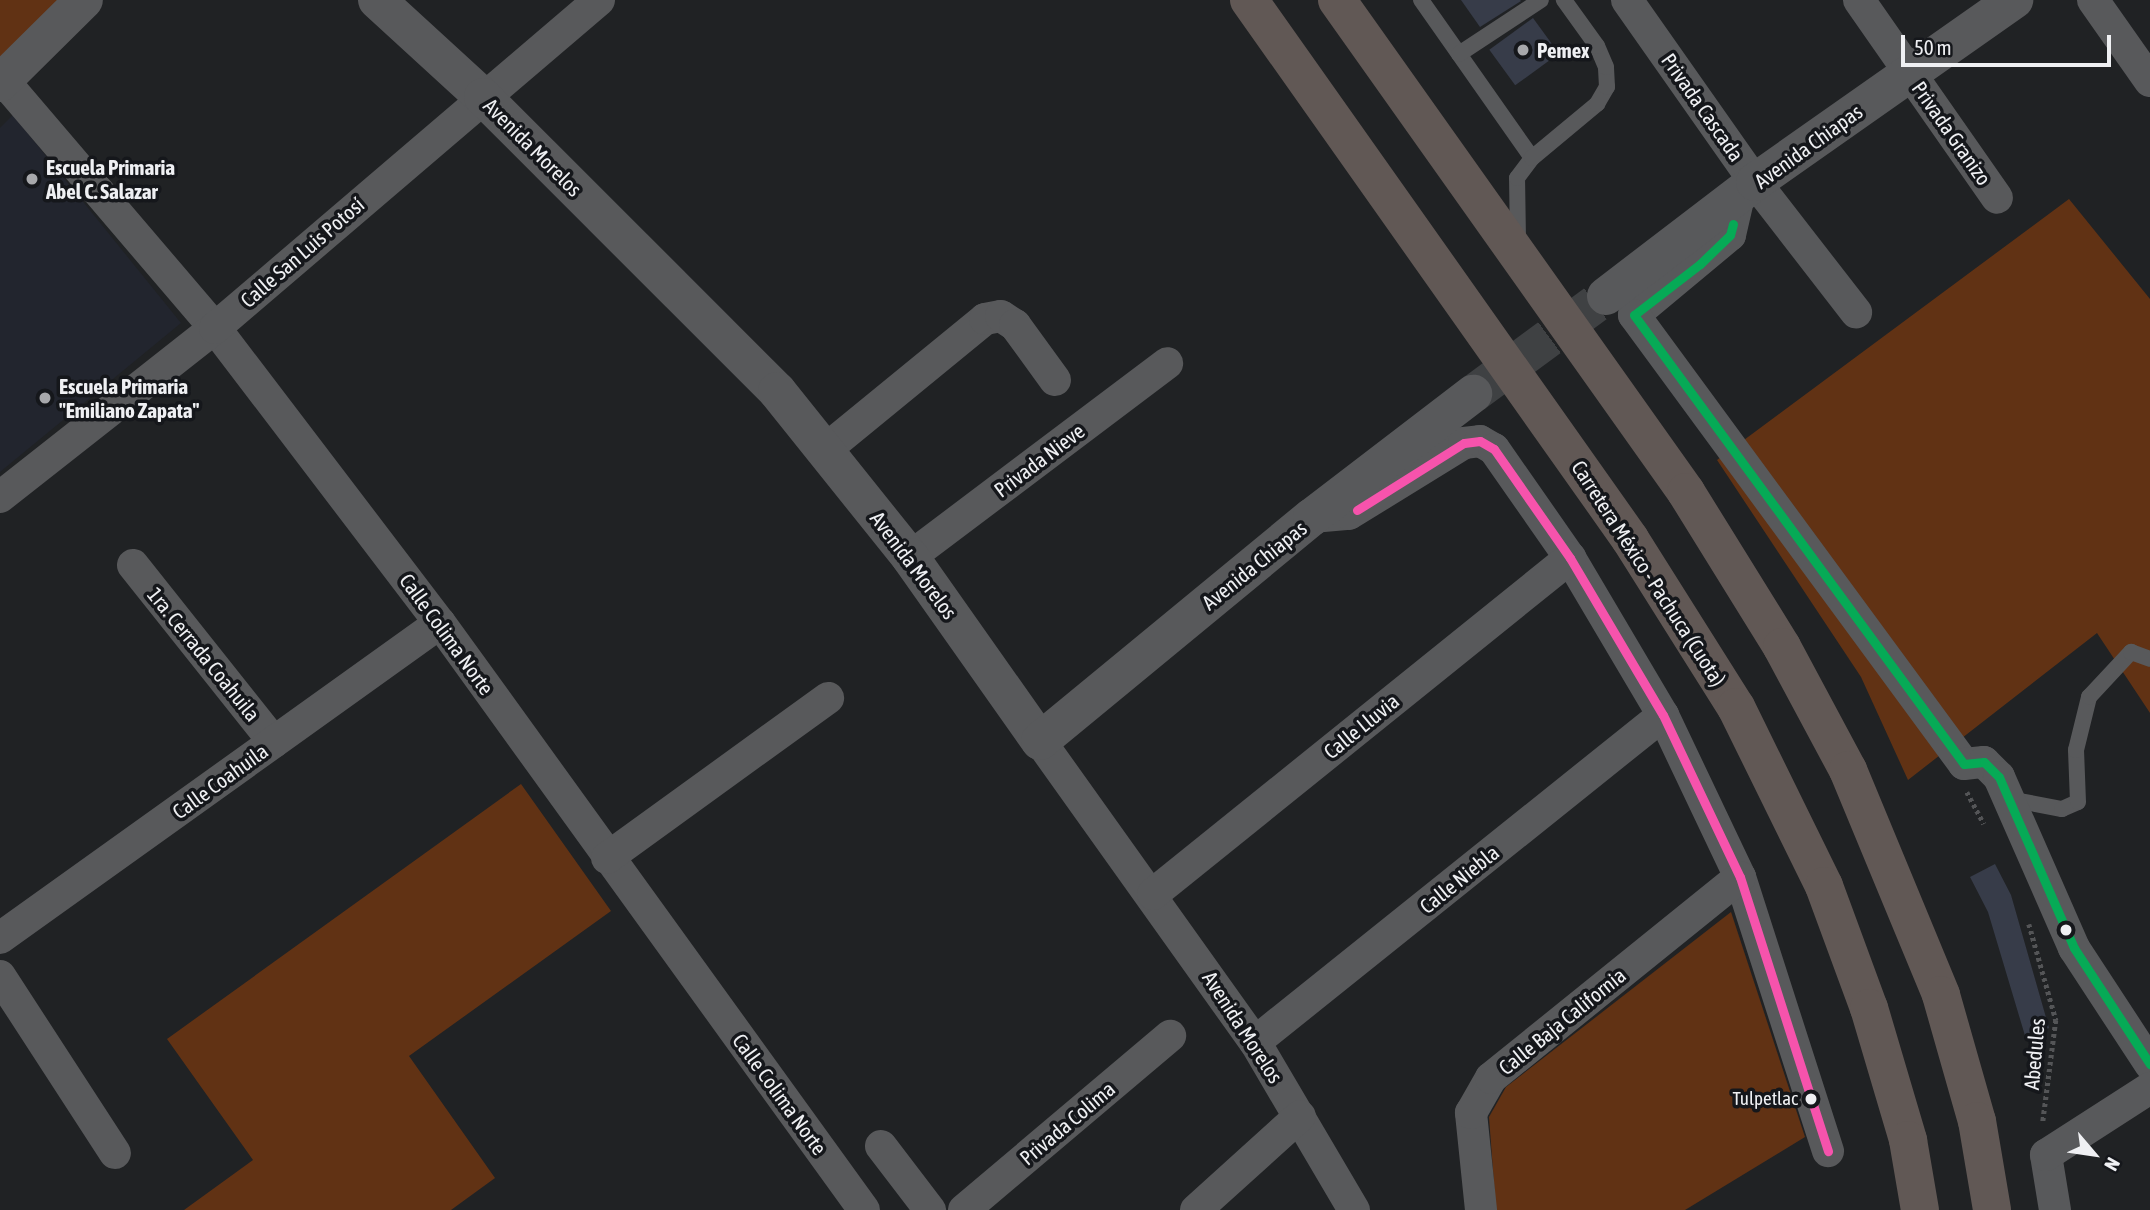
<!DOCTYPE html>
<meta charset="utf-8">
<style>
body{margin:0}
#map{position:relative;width:2150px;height:1210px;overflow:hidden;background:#202224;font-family:"Asap Condensed",sans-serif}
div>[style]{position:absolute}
.built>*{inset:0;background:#22252e}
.green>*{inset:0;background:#613214}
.building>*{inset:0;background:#373c49;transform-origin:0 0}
.secondary-tunnel>*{height:38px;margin-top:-19px;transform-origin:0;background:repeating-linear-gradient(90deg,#3f4143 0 38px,transparent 0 57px)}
.path>*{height:4.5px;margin-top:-2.25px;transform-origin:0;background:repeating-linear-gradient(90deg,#545557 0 3.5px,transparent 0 7px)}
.lane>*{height:16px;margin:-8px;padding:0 8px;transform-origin:8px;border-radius:8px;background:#58595b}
.street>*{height:32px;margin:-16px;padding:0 16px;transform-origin:16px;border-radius:16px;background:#58595b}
.secondary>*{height:38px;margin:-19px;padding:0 19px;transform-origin:19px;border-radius:19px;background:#58595b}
.highway>*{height:38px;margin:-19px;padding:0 19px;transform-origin:19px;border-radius:19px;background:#615855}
.bus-1>*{height:9px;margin:-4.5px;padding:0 4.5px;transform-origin:4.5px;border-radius:4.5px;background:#06aa56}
.bus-2>*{height:9px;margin:-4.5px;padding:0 4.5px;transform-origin:4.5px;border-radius:4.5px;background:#f653ac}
.dots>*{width:19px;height:19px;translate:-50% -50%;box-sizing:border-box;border:4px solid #15171b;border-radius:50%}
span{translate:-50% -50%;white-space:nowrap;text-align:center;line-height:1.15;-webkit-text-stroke:7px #15171b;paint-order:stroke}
.bus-label{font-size:19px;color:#eff0f3}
.right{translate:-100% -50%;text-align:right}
.poi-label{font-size:21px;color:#eff0f3;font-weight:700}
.left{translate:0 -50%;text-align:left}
.street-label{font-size:21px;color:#eff0f3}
.north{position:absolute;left:2059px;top:1119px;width:70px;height:70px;-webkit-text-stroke:5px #15171b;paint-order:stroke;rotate:119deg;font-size:19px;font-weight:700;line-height:28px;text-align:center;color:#eff0f3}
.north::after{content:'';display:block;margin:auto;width:24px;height:32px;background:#eff0f3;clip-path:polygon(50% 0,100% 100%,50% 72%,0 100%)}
.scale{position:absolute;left:1901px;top:35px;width:210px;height:32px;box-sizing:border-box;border:4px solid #eff0f3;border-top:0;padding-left:9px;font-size:21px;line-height:24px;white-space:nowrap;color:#eff0f3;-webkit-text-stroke:5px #15171b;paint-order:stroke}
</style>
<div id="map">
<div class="built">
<i style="clip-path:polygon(13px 115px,181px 323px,0 472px,0 128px)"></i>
</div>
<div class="green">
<i style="clip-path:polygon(0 0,68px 0,0 66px)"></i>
<i style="clip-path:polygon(2069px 199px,2150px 299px,2150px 713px,2097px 633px,1908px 780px,1861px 677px,1717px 460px)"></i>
<i style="clip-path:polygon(521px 784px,611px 911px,409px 1056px,495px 1178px,451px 1210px,184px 1210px,253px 1160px,167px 1039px)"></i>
<i style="clip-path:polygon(1731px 912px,1805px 1137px,1685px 1210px,1496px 1210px,1489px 1117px,1506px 1087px)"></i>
</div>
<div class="building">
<i style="clip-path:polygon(1461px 0,1520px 0,1521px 1px,1480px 27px)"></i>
<i style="left:1533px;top:18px;width:44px;height:54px;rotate:54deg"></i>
<i style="clip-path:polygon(1995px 864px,2011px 895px,2049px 1028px,2026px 1039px,1988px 912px,1970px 877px)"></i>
</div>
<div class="secondary-tunnel">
<i style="left:1473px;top:394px;width:165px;rotate:-36.4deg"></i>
</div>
<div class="path">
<i style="left:1967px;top:792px;width:36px;rotate:62deg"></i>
<i style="left:2029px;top:924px;width:100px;rotate:74.3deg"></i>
<i style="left:2056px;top:1020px;width:102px;rotate:97.3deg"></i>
</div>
<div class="lane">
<i style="left:1421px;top:0;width:193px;rotate:54.9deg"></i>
<i style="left:1459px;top:54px;width:98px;rotate:-33.4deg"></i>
<i style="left:1518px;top:240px;width:62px;rotate:-90.9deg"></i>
<i style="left:1517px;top:178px;width:25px;rotate:-53deg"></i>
<i style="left:1532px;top:158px;width:85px;rotate:-39.7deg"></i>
<i style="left:1597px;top:104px;width:20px;rotate:-60deg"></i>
<i style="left:1607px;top:87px;width:20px;rotate:-93deg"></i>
<i style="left:1606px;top:67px;width:23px;rotate:-113deg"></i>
<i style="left:1597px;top:46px;width:57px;rotate:-125.7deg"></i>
<i style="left:2009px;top:799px;width:54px;rotate:10.7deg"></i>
<i style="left:2062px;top:809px;width:17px;rotate:-24deg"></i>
<i style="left:2078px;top:802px;width:52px;rotate:-92.2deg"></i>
<i style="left:2076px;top:750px;width:55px;rotate:-76.2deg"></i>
<i style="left:2089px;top:697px;width:62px;rotate:-47deg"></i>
<i style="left:2131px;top:652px;width:20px;rotate:20deg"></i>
</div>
<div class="street">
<i style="left:1627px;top:0;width:223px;rotate:54.9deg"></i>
<i style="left:1755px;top:182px;width:165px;rotate:52.2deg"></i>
<i style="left:1859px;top:0;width:241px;rotate:55.1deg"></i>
<i style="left:2093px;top:0;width:99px;rotate:54.9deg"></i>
<i style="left:3px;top:80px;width:326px;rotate:49.5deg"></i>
<i style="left:215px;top:328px;width:371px;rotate:52.7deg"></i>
<i style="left:440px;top:623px;width:724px;rotate:54.16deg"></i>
<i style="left:1739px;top:196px;width:40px;rotate:103deg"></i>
<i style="left:1730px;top:235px;width:125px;rotate:140.2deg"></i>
<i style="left:1634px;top:315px;width:557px;rotate:53.69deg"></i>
<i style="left:1964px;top:764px;width:20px;rotate:-6deg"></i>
<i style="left:1984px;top:762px;width:21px;rotate:45deg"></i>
<i style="left:1999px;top:777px;width:187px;rotate:66.3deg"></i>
<i style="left:2074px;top:948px;width:139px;rotate:56.8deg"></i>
<i style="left:825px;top:450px;width:207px;rotate:-39.3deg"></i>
<i style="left:985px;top:319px;width:16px;rotate:-11deg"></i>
<i style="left:1001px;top:316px;width:17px;rotate:33deg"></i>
<i style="left:1015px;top:325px;width:68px;rotate:54deg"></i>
<i style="left:0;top:497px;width:273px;rotate:-38.2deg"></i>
<i style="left:215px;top:328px;width:505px;rotate:-40.5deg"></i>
<i style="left:1312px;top:517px;width:37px;rotate:-5deg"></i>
<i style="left:1349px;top:514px;width:135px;rotate:-31.7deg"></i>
<i style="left:1464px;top:443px;width:16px;rotate:-7deg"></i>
<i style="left:1480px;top:441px;width:16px;rotate:30deg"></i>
<i style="left:1494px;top:449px;width:133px;rotate:55.1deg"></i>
<i style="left:1570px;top:558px;width:182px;rotate:59.4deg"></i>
<i style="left:1663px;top:715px;width:179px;rotate:64.6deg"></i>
<i style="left:1740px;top:877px;width:288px;rotate:72.2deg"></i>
<i style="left:910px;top:557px;width:322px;rotate:-37deg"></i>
<i style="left:133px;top:565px;width:226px;rotate:51.5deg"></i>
<i style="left:1040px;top:741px;width:370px;rotate:54.5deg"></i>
<i style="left:1255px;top:1042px;width:195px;rotate:59.5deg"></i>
<i style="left:607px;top:858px;width:273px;rotate:-35.9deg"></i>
<i style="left:1153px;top:894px;width:536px;rotate:-38.86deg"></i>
<i style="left:0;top:938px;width:541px;rotate:-35.6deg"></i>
<i style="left:0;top:976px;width:211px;rotate:57deg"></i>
<i style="left:1255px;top:1042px;width:523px;rotate:-38.71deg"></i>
<i style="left:881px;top:1146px;width:81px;rotate:52.6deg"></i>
<i style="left:964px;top:1210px;width:270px;rotate:-40.2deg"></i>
<i style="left:1196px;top:1210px;width:140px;rotate:-42.1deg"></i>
<i style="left:1481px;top:1210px;width:98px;rotate:-95.9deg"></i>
<i style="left:1471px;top:1113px;width:40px;rotate:-60.3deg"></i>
<i style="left:1491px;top:1078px;width:320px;rotate:-38.9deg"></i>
<i style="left:2055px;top:1210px;width:56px;rotate:-99.3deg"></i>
<i style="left:2046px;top:1155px;width:124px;rotate:-32.8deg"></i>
</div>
<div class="secondary">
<i style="left:377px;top:0;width:144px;rotate:42.5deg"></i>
<i style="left:483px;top:97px;width:416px;rotate:45deg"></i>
<i style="left:777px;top:391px;width:213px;rotate:51.3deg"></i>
<i style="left:910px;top:557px;width:225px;rotate:54.8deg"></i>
<i style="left:1040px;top:741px;width:352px;rotate:-39.5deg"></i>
<i style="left:1312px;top:517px;width:203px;rotate:-37.4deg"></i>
<i style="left:0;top:83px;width:118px;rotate:-44.7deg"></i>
<i style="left:1606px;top:296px;width:188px;rotate:-37.4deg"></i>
<i style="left:1755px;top:182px;width:317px;rotate:-35.1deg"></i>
</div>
<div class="highway">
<i style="left:1249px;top:0;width:660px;rotate:54.74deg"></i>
<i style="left:1630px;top:539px;width:199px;rotate:57.8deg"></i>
<i style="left:1736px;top:707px;width:199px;rotate:63.8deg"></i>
<i style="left:1824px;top:886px;width:130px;rotate:69.8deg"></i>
<i style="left:1869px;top:1008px;width:138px;rotate:73.5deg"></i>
<i style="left:1908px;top:1140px;width:71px;rotate:80.3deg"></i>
<i style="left:1337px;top:0;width:603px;rotate:54.65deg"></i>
<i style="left:1686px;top:492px;width:182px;rotate:58.2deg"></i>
<i style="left:1782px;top:647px;width:140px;rotate:61.8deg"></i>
<i style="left:1848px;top:770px;width:243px;rotate:67.5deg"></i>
<i style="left:1941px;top:995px;width:131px;rotate:74.1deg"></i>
<i style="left:1977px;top:1121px;width:90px;rotate:80.4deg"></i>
</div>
<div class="bus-1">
<i style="left:1733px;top:224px;width:11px;rotate:105deg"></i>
<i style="left:1730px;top:235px;width:42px;rotate:136deg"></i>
<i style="left:1700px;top:264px;width:83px;rotate:142.3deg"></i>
<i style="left:1634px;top:315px;width:557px;rotate:53.69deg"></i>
<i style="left:1964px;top:764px;width:20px;rotate:-6deg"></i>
<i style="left:1984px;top:762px;width:21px;rotate:45deg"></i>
<i style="left:1999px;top:777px;width:187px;rotate:66.3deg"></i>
<i style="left:2074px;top:948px;width:139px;rotate:56.8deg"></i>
</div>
<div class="bus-2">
<i style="left:1357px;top:510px;width:126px;rotate:-32.1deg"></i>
<i style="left:1464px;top:443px;width:16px;rotate:-7deg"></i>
<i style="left:1480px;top:441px;width:16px;rotate:30deg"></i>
<i style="left:1494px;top:449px;width:133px;rotate:55.1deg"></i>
<i style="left:1570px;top:558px;width:182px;rotate:59.4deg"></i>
<i style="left:1663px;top:715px;width:179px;rotate:64.6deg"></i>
<i style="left:1740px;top:877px;width:288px;rotate:72.2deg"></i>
</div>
<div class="dots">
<i style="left:1523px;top:50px;background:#a7a8ab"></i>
<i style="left:32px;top:179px;background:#a7a8ab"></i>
<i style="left:45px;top:398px;background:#a7a8ab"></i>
<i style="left:2066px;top:930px;background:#eff0f3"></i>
<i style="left:1811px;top:1099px;background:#eff0f3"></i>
</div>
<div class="bus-label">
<span class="right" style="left:1798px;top:1099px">Tulpetlac</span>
</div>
<div class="poi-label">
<span class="left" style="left:1537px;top:50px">Pemex</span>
<span class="left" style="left:46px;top:179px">Escuela Primaria<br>Abel C. Salazar</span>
<span class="left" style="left:59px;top:398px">Escuela Primaria<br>"Emiliano Zapata"</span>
</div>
<div class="street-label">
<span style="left:1703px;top:107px;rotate:55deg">Privada Cascada</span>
<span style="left:1952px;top:133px;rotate:55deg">Privada Granizo</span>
<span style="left:1808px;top:146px;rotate:-36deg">Avenida Chiapas</span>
<span style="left:533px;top:147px;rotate:45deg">Avenida Morelos</span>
<span style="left:302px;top:252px;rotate:-41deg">Calle San Luis Potosí</span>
<span style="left:1039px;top:460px;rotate:-37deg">Privada Nieve</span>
<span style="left:914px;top:565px;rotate:53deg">Avenida Morelos</span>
<span style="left:1254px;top:565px;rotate:-39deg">Avenida Chiapas</span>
<span style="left:1649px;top:573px;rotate:57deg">Carretera México - Pachuca (Cuota)</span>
<span style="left:447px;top:634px;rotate:54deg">Calle Colima Norte</span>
<span style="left:204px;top:654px;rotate:51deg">1ra. Cerrada Coahuila</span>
<span style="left:1361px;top:726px;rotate:-39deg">Calle Lluvia</span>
<span style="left:220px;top:781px;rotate:-36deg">Calle Coahuila</span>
<span style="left:1459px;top:879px;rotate:-39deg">Calle Niebla</span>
<span style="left:1562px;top:1021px;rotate:-39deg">Calle Baja California</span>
<span style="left:1243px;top:1027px;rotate:57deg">Avenida Morelos</span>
<span style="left:2034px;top:1054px;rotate:-85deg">Abedules</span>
<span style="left:780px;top:1094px;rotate:54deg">Calle Colima Norte</span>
<span style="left:1067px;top:1123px;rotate:-40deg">Privada Colima</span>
</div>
<div class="north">N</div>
<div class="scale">50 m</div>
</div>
